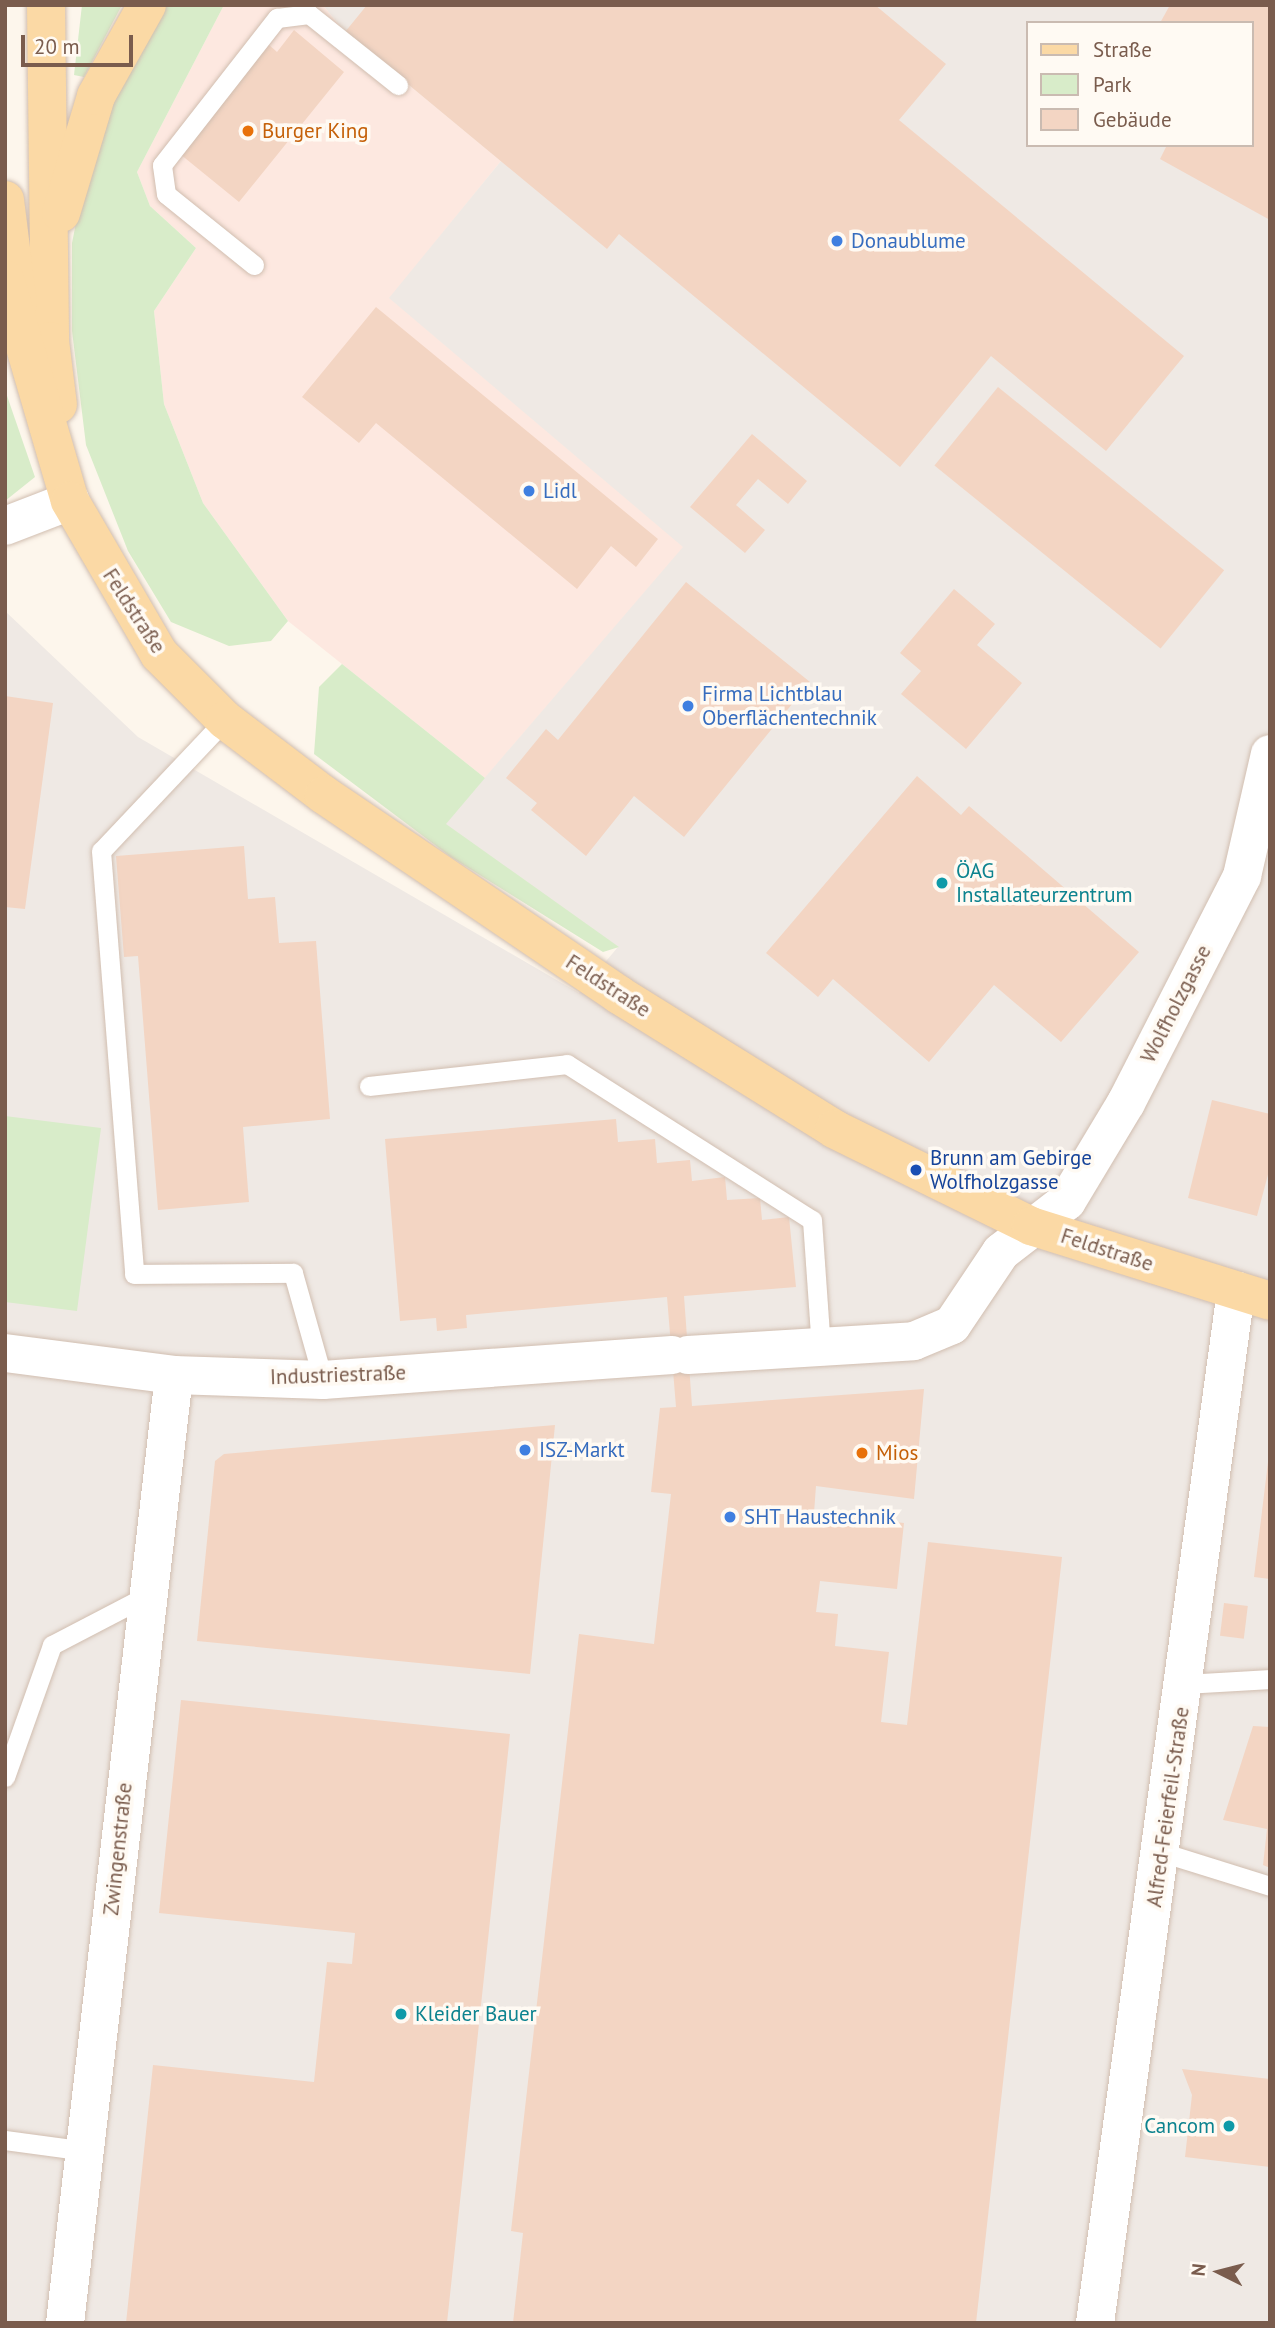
<!DOCTYPE html>
<meta charset="utf-8">
<style>
body{margin:0}
#map{position:relative;width:1275px;height:2328px;overflow:hidden;background:#fdf6ec;font-family:"PT Sans",sans-serif}
div>[style]{position:absolute}
.commercial>*{inset:0;background:#fde8e0}
.industrial>*{inset:0;background:#efe9e4}
.green>*{inset:0;background:#d8ecc9}
.building>*{inset:0;background:#f3d5c3;transform-origin:0 0}
.roads{filter:drop-shadow(0 0 2px #d1beb0) drop-shadow(0 0 2px #d1beb0)}
.lane>*{height:19px;margin:-9.5px;padding:0 9.5px;transform-origin:9.5px;border-radius:9.5px;background:#fff}
.street>*{height:38px;margin:-19px;padding:0 19px;transform-origin:19px;border-radius:19px;background:#fff}
.primary>*{height:38px;margin:-19px;padding:0 19px;transform-origin:19px;border-radius:19px;background:#fbd9a5}
.dots>*{width:19px;height:19px;translate:-50% -50%;box-sizing:border-box;border:4px solid #fffaf3;border-radius:50%}
span{translate:-50% -50%;white-space:nowrap;text-align:center;line-height:1.15;-webkit-text-stroke:7px #fffaf3;paint-order:stroke}
.food-label{font-size:21px;color:#c56008}
.left{translate:0 -50%;text-align:left}
.shop-label{font-size:21px;color:#366cbe}
.street-label{font-size:21px;color:#7a5c4d}
.culture-label{font-size:21px;color:#0d838f}
.right{translate:-100% -50%;text-align:right}
.transit-label{font-size:21px;color:#164399}
.frame{position:absolute;inset:0;border:7px solid #7a5c4d;pointer-events:none}
.legend{position:absolute;left:1026px;top:21px;width:228px;height:126px;box-sizing:border-box;background:#fffaf3;border:2px solid #cabbb1;margin:0;padding:9px 12px;list-style:none;font-size:21px;color:#7a5c4d}
.legend li{display:flex;align-items:center;gap:14px;height:35px}
.legend b{width:35px;border:2px solid #cabbb1}
.north{position:absolute;left:1184px;top:2237px;width:70px;height:70px;-webkit-text-stroke:5px #fffaf3;paint-order:stroke;rotate:276deg;font-size:19px;font-weight:700;line-height:28px;text-align:center;color:#7a5c4d}
.north::after{content:'';display:block;margin:auto;width:24px;height:32px;background:#7a5c4d;clip-path:polygon(50% 0,100% 100%,50% 72%,0 100%)}
.scale{position:absolute;left:21px;top:35px;width:112px;height:32px;box-sizing:border-box;border:4px solid #7a5c4d;border-top:0;padding-left:9px;font-size:21px;line-height:24px;white-space:nowrap;color:#7a5c4d;-webkit-text-stroke:5px #fffaf3;paint-order:stroke}
</style>
<div id="map">
<div class="commercial">
<i style="clip-path:polygon(224px 5px,323px 5px,345px 32px,501px 161px,390px 298px,684px 547px,485px 778px,288px 621px,203px 503px,164px 404px,154px 311px,196px 248px,150px 206px,137px 172px)"></i>
</div>
<div class="industrial">
<i style="clip-path:polygon(evenodd,323px 5px,1270px 5px,1270px 2323px,5px 2323px,5px 611px,138px 737px,579px 993px,618px 947px,445px 824px,683px 547px,389px 298px,501px 161px,345px 32px,323px 5px,1028px 23px,1252px 23px,1252px 145px,1028px 145px,1028px 23px)"></i>
</div>
<div class="green">
<i style="clip-path:polygon(82px 5px,122px 5px,84px 77px,74px 75px)"></i>
<i style="clip-path:polygon(166px 5px,224px 5px,137px 172px,150px 206px,196px 248px,154px 311px,164px 404px,203px 503px,288px 621px,271px 641px,229px 646px,171px 622px,128px 551px,86px 445px,72px 331px,72px 243px,91px 147px,137px 44px)"></i>
<i style="clip-path:polygon(5px 390px,35px 477px,5px 501px)"></i>
<i style="clip-path:polygon(342px 664px,485px 778px,446px 824px,619px 947px,603px 952px,451px 857px,314px 754px,319px 687px)"></i>
<i style="clip-path:polygon(5px 1116px,101px 1128px,77px 1311px,5px 1302px)"></i>
</div>
<div class="building">
<i style="clip-path:polygon(367px 5px,875px 5px,946px 64px,899px 120px,1184px 356px,1106px 451px,991px 356px,900px 467px,619px 234px,607px 249px,345px 32px)"></i>
<i style="clip-path:polygon(1170px 5px,1270px 5px,1270px 220px,1160px 159px,1167px 145px,1252px 145px,1252px 23px,1160px 23px)"></i>
<i style="clip-path:polygon(294px 30px,344px 72px,239px 202px,180px 154px,268px 44px,277px 52px)"></i>
<i style="clip-path:polygon(376px 307px,658px 539px,636px 567px,611px 546px,577px 589px,376px 423px,359px 443px,302px 397px)"></i>
<i style="left:998px;top:387px;width:291px;height:101px;rotate:39deg"></i>
<i style="clip-path:polygon(752px 434px,807px 481px,788px 504px,758px 479px,736px 505px,765px 530px,745px 553px,690px 507px)"></i>
<i style="clip-path:polygon(686px 582px,810px 682px,684px 837px,634px 796px,586px 856px,531px 810px,537px 803px,506px 778px,546px 729px,558px 740px)"></i>
<i style="clip-path:polygon(954px 589px,995px 624px,977px 645px,1022px 683px,966px 749px,901px 694px,921px 671px,900px 653px)"></i>
<i style="clip-path:polygon(5px 696px,53px 703px,25px 909px,5px 907px)"></i>
<i style="clip-path:polygon(917px 776px,961px 815px,969px 806px,1139px 952px,1061px 1042px,994px 985px,929px 1062px,833px 979px,818px 997px,766px 953px)"></i>
<i style="clip-path:polygon(244px 846px,248px 899px,275px 897px,279px 943px,316px 941px,330px 1119px,243px 1127px,249px 1202px,158px 1210px,138px 956px,124px 957px,116px 856px)"></i>
<i style="clip-path:polygon(1212px 1100px,1270px 1114px,1270px 1167px,1257px 1216px,1188px 1198px)"></i>
<i style="clip-path:polygon(616px 1119px,618px 1142px,655px 1139px,657px 1163px,690px 1160px,692px 1181px,725px 1177px,727px 1200px,760px 1198px,762px 1220px,789px 1217px,796px 1287px,684px 1296px,692px 1406px,924px 1389px,914px 1499px,816px 1486px,814px 1513px,904px 1523px,897px 1589px,820px 1581px,816px 1612px,838px 1614px,835px 1646px,889px 1652px,881px 1722px,907px 1725px,928px 1542px,1062px 1557px,976px 2323px,513px 2323px,523px 2233px,511px 2231px,579px 1634px,654px 1644px,671px 1494px,651px 1492px,660px 1408px,676px 1407px,667px 1297px,466px 1315px,467px 1328px,437px 1331px,436px 1318px,400px 1321px,385px 1139px)"></i>
<i style="clip-path:polygon(555px 1425px,530px 1674px,197px 1641px,215px 1461px,224px 1454px)"></i>
<i style="clip-path:polygon(1268px 1462px,1270px 1462px,1270px 1579px,1254px 1577px)"></i>
<i style="left:1224px;top:1603px;width:24px;height:33px;rotate:7deg"></i>
<i style="clip-path:polygon(181px 1700px,510px 1734px,447px 2323px,126px 2323px,153px 2065px,314px 2082px,327px 1962px,352px 1964px,355px 1933px,159px 1913px)"></i>
<i style="clip-path:polygon(1253px 1726px,1270px 1727px,1270px 1868px,1263px 1865px,1267px 1829px,1223px 1820px)"></i>
<i style="clip-path:polygon(1182px 2069px,1270px 2079px,1270px 2167px,1185px 2157px,1192px 2095px)"></i>
</div>
<div class="roads">
<div class="lane">
<i style="left:254px;top:265px;width:113px;rotate:-141.1deg"></i>
<i style="left:166px;top:194px;width:29px;rotate:-98deg"></i>
<i style="left:162px;top:165px;width:187px;rotate:-52deg"></i>
<i style="left:277px;top:18px;width:32px;rotate:-7deg"></i>
<i style="left:309px;top:14px;width:114px;rotate:38.6deg"></i>
<i style="left:225px;top:720px;width:180px;rotate:133.4deg"></i>
<i style="left:101px;top:851px;width:424px;rotate:85.5deg"></i>
<i style="left:134px;top:1274px;width:159px;rotate:-0.4deg"></i>
<i style="left:293px;top:1273px;width:111px;rotate:74.3deg"></i>
<i style="left:369px;top:1086px;width:199px;rotate:-6.3deg"></i>
<i style="left:567px;top:1064px;width:290px;rotate:32.5deg"></i>
<i style="left:812px;top:1220px;width:128px;rotate:86deg"></i>
<i style="left:1185px;top:1684px;width:85px;rotate:-3.4deg"></i>
<i style="left:5px;top:1777px;width:140px;rotate:-70.4deg"></i>
<i style="left:52px;top:1645px;width:106px;rotate:-27.5deg"></i>
<i style="left:1161px;top:1852px;width:114px;rotate:17.3deg"></i>
<i style="left:5px;top:2140px;width:82px;rotate:7.7deg"></i>
</div>
<div class="street">
<i style="left:5px;top:526px;width:70px;rotate:-21deg"></i>
<i style="left:5px;top:1353px;width:170px;rotate:7.4deg"></i>
<i style="left:174px;top:1375px;width:149px;rotate:1.9deg"></i>
<i style="left:323px;top:1380px;width:350px;rotate:-4.1deg"></i>
<i style="left:688px;top:1355px;width:226px;rotate:-3.5deg"></i>
<i style="left:914px;top:1341px;width:41px;rotate:-22.8deg"></i>
<i style="left:952px;top:1325px;width:88px;rotate:-56.1deg"></i>
<i style="left:1001px;top:1252px;width:83px;rotate:-37.7deg"></i>
<i style="left:1067px;top:1201px;width:114px;rotate:-59deg"></i>
<i style="left:1126px;top:1103px;width:255px;rotate:-62.9deg"></i>
<i style="left:1242px;top:876px;width:125px;rotate:-77.1deg"></i>
<i style="left:65px;top:2323px;width:954px;rotate:-83.44deg"></i>
<i style="left:1095px;top:2323px;width:1042px;rotate:-82.22deg"></i>
</div>
<div class="primary">
<i style="left:46px;top:5px;width:336px;rotate:89.3deg"></i>
<i style="left:50px;top:341px;width:64px;rotate:82.9deg"></i>
<i style="left:5px;top:200px;width:105px;rotate:82.9deg"></i>
<i style="left:61px;top:213px;width:122px;rotate:-73.3deg"></i>
<i style="left:96px;top:96px;width:104px;rotate:-60.7deg"></i>
<i style="left:5px;top:279px;width:231px;rotate:73.7deg"></i>
<i style="left:70px;top:501px;width:177px;rotate:59.8deg"></i>
<i style="left:159px;top:654px;width:93px;rotate:45deg"></i>
<i style="left:225px;top:720px;width:124px;rotate:37.1deg"></i>
<i style="left:324px;top:795px;width:356px;rotate:34.1deg"></i>
<i style="left:619px;top:995px;width:253px;rotate:31.9deg"></i>
<i style="left:834px;top:1129px;width:220px;rotate:26.2deg"></i>
<i style="left:1031px;top:1226px;width:250px;rotate:17.4deg"></i>
</div>
</div>
<div class="dots">
<i style="left:248px;top:131px;background:#e8710a"></i>
<i style="left:837px;top:241px;background:#3f7fe0"></i>
<i style="left:529px;top:491px;background:#3f7fe0"></i>
<i style="left:688px;top:706px;background:#3f7fe0"></i>
<i style="left:942px;top:883px;background:#0f9aa8"></i>
<i style="left:916px;top:1170px;background:#1a4fb4"></i>
<i style="left:525px;top:1450px;background:#3f7fe0"></i>
<i style="left:862px;top:1453px;background:#e8710a"></i>
<i style="left:730px;top:1517px;background:#3f7fe0"></i>
<i style="left:401px;top:2014px;background:#0f9aa8"></i>
<i style="left:1229px;top:2126px;background:#0f9aa8"></i>
</div>
<div class="food-label">
<span class="left" style="left:262px;top:131px">Burger King</span>
<span class="left" style="left:876px;top:1453px">Mios</span>
</div>
<div class="shop-label">
<span class="left" style="left:851px;top:241px">Donaublume</span>
<span class="left" style="left:543px;top:491px">Lidl</span>
<span class="left" style="left:702px;top:706px">Firma Lichtblau<br>Oberflächentechnik</span>
<span class="left" style="left:539px;top:1450px">ISZ-Markt</span>
<span class="left" style="left:744px;top:1517px">SHT Haustechnik</span>
</div>
<div class="street-label">
<span style="left:134px;top:611px;rotate:57deg">Feldstraße</span>
<span style="left:608px;top:986px;rotate:33deg">Feldstraße</span>
<span style="left:1176px;top:1004px;rotate:-63deg">Wolfholzgasse</span>
<span style="left:1107px;top:1250px;rotate:18deg">Feldstraße</span>
<span style="left:338px;top:1375px;rotate:-2deg">Industriestraße</span>
<span style="left:1168px;top:1807px;rotate:-82deg">Alfred-Feierfeil-Straße</span>
<span style="left:118px;top:1849px;rotate:-84deg">Zwingenstraße</span>
</div>
<div class="culture-label">
<span class="left" style="left:956px;top:883px">ÖAG<br>Installateurzentrum</span>
<span class="left" style="left:415px;top:2014px">Kleider Bauer</span>
<span class="right" style="left:1215px;top:2126px">Cancom</span>
</div>
<div class="transit-label">
<span class="left" style="left:930px;top:1170px">Brunn am Gebirge<br>Wolfholzgasse</span>
</div>
<div class="frame"></div>
<ul class="legend">
<li><b style="height:9px;background:#fbd9a5"></b>Straße</li>
<li><b style="height:19px;background:#d8ecc9"></b>Park</li>
<li><b style="height:19px;background:#f3d5c3"></b>Gebäude</li>
</ul>
<div class="north">N</div>
<div class="scale">20 m</div>
</div>
